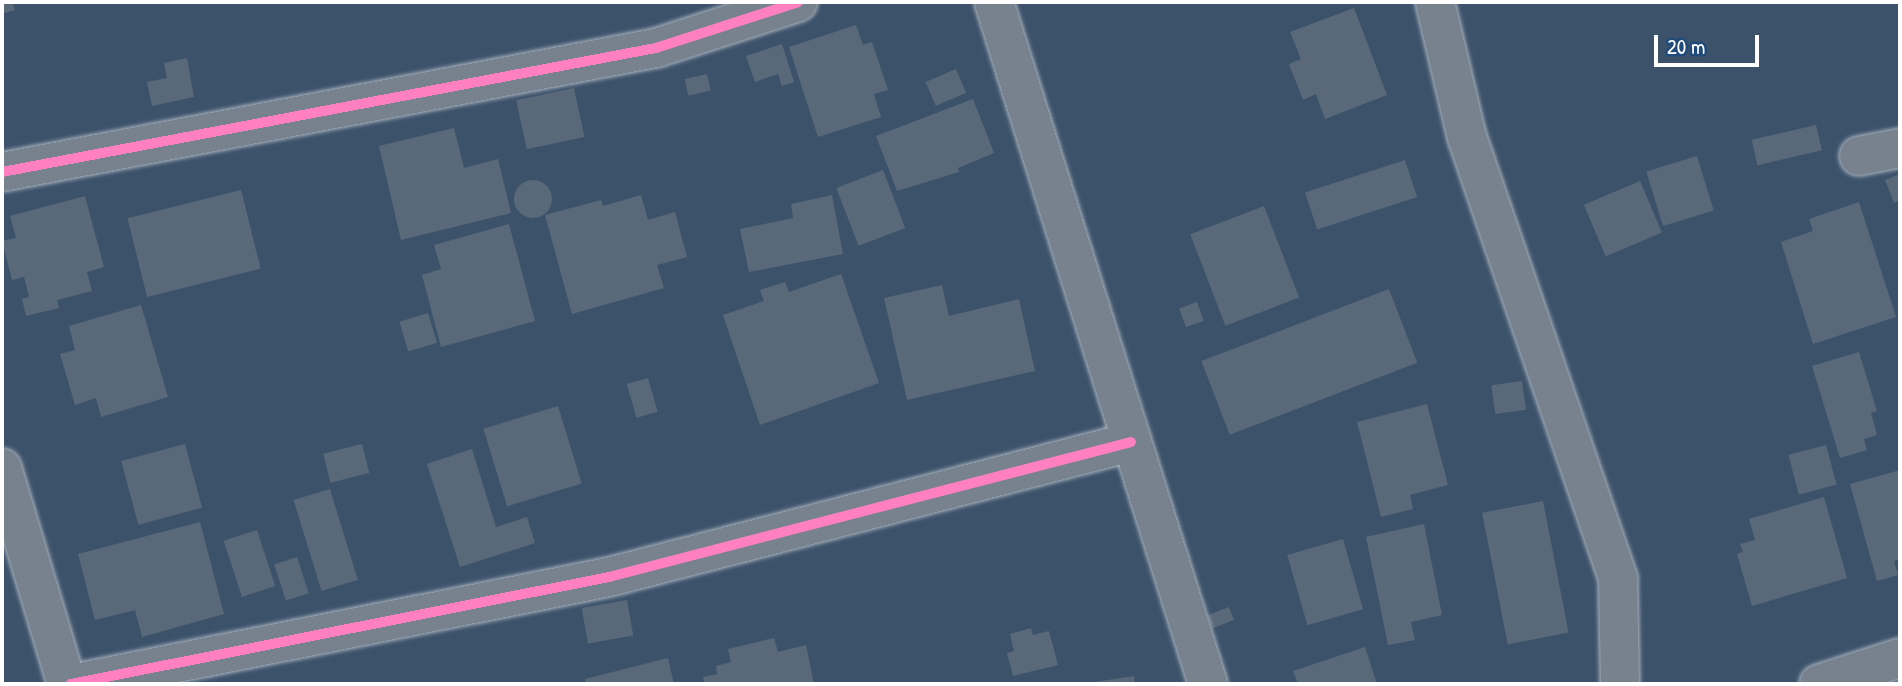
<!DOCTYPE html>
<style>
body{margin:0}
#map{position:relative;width:1902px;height:686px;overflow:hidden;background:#3c526b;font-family:"Patrick Hand",sans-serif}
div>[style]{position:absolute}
.building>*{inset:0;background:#59697a;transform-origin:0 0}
.round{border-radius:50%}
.roads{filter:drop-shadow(0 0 2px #a7b1bc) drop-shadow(0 0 2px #a7b1bc)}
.minor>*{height:38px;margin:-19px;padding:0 19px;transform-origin:19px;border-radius:19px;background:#77828e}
.cycleway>*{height:10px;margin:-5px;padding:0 5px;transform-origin:5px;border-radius:5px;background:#ff80c0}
span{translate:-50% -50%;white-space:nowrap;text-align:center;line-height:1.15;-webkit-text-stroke:5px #1f4a7a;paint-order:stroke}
.frame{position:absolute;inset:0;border:4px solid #fff;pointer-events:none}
.scale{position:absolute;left:1654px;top:35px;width:105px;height:32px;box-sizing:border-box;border:4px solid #fff;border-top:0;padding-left:9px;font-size:21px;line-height:24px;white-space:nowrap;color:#fff;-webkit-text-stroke:5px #1f4a7a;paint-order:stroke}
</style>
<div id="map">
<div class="building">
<i style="clip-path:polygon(2px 2px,12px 2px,15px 10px,2px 14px)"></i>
<i style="clip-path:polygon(1354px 8px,1387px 95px,1325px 119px,1316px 94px,1303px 100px,1289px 64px,1301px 59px,1290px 32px)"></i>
<i style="clip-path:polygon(856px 25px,863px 45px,872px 42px,888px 90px,874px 94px,881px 117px,818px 137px,789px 47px)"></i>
<i style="clip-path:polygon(782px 44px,794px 82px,782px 86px,778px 74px,755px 82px,746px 56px)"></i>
<i style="clip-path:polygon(187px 58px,194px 97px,152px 106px,147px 82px,167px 78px,164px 63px)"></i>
<i style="left:956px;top:69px;width:26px;height:33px;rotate:67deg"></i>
<i style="left:707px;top:74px;width:17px;height:23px;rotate:77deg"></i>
<i style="left:574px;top:88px;width:50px;height:59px;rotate:78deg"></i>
<i style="clip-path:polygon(973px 99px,994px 153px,958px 168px,959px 172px,897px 191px,876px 136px)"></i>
<i style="left:1816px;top:125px;width:26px;height:66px;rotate:77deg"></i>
<i style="clip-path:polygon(454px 128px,464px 168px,498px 159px,511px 213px,401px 240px,379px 146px)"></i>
<i style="left:1697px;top:156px;width:57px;height:53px;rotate:73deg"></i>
<i style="left:1405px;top:160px;width:39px;height:105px;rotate:72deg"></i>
<i style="left:883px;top:170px;width:62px;height:50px;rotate:69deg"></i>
<i style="clip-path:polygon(1900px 174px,1900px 200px,1894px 203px,1885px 180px)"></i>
<i class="round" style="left:514px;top:180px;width:38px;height:38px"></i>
<i style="left:1640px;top:181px;width:56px;height:61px;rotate:67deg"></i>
<i style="left:241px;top:190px;width:81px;height:117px;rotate:76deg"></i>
<i style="clip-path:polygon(641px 195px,648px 220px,675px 212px,687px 257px,657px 265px,664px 288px,572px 314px,545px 215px,601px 200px,603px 206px)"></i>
<i style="clip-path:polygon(832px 195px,843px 254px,749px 272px,740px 229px,793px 218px,791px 204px)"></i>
<i style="clip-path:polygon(85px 196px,104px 267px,87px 272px,92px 291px,57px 300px,59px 308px,26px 316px,22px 299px,29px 297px,24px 277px,12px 280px,2px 241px,16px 238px,10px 216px)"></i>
<i style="clip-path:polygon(1859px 202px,1896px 317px,1813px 344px,1781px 242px,1813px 231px,1809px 219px)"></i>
<i style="left:1264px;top:206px;width:98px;height:79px;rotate:69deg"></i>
<i style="clip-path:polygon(509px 224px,535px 321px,441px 347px,422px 275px,441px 269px,434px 245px)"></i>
<i style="clip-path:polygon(841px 274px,879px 383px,760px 425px,723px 315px,764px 301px,760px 290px,785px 282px,789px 292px)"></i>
<i style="clip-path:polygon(942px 285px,949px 316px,1019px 299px,1035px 371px,907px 400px,884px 298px)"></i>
<i style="left:1389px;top:289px;width:79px;height:201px;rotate:69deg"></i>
<i style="left:1197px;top:302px;width:20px;height:19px;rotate:70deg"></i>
<i style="clip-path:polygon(141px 305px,168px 397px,101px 417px,96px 398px,75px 405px,60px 354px,75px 350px,69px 326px)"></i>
<i style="left:428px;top:313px;width:31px;height:30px;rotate:73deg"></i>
<i style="clip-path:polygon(1859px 352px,1877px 411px,1871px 413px,1877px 435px,1864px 439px,1867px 450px,1840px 458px,1812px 366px)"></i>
<i style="left:648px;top:378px;width:35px;height:22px;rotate:74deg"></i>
<i style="left:1522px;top:381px;width:29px;height:31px;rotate:82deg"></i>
<i style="clip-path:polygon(1427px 404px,1448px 485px,1410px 495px,1413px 509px,1381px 517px,1357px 422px)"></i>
<i style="left:558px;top:406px;width:81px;height:78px;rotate:73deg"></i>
<i style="left:185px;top:444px;width:66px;height:66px;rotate:75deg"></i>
<i style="left:362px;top:444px;width:30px;height:40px;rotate:76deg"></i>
<i style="left:1826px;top:445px;width:41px;height:39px;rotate:75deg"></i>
<i style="clip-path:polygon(472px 449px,496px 527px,527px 517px,535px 543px,460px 567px,427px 464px)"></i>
<i style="clip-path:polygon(1900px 470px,1900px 559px,1894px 561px,1898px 575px,1877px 581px,1850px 484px)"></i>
<i style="left:330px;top:489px;width:95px;height:38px;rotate:73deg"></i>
<i style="clip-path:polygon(1824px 497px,1847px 578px,1752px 606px,1737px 554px,1743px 552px,1740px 544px,1755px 540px,1749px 519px)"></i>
<i style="left:1543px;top:501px;width:134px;height:62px;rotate:79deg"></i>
<i style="clip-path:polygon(200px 522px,224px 614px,142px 637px,135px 610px,95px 620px,78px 554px)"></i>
<i style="clip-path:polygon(1424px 524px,1442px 615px,1411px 622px,1415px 640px,1388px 645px,1366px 537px)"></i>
<i style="left:257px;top:530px;width:59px;height:35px;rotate:72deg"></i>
<i style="left:1343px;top:539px;width:73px;height:58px;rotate:74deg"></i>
<i style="left:297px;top:557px;width:38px;height:24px;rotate:72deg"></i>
<i style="left:627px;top:600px;width:36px;height:46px;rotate:80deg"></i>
<i style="left:1229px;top:607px;width:14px;height:23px;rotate:69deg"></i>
<i style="clip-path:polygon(1031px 628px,1033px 635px,1049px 631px,1058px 665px,1013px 676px,1007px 653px,1014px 651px,1010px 634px)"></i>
<i style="clip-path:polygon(774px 638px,778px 652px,806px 645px,814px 684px,705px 684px,703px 677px,717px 674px,716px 666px,731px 662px,728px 649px)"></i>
<i style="clip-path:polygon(1365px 647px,1377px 684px,1298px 684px,1293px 671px)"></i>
<i style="clip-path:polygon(668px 658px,674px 684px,586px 684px,585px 679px)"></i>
<i style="clip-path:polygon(1134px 676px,1135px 684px,1088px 684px,1088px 683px)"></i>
</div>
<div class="roads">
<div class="minor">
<i style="left:994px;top:2px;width:715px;rotate:72.58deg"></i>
<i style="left:1435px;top:2px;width:139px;rotate:76.7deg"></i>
<i style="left:1467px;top:137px;width:467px;rotate:71.1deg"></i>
<i style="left:1618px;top:579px;width:105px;rotate:88.9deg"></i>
<i style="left:1859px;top:156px;width:42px;rotate:-11deg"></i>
<i style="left:2px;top:172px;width:666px;rotate:-10.74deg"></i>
<i style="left:656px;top:48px;width:149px;rotate:-17.9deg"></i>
<i style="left:2px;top:468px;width:226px;rotate:73.3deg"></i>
<i style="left:71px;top:684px;width:549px;rotate:-11.25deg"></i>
<i style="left:609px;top:577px;width:539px;rotate:-14.5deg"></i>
<i style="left:1819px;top:684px;width:85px;rotate:-17.8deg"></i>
</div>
</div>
<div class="cycleway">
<i style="left:2px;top:172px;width:666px;rotate:-10.74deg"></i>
<i style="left:656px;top:48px;width:149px;rotate:-17.9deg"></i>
<i style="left:71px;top:684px;width:549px;rotate:-11.25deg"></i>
<i style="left:609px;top:577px;width:539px;rotate:-14.5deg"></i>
</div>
<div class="frame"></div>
<div class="scale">20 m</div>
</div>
